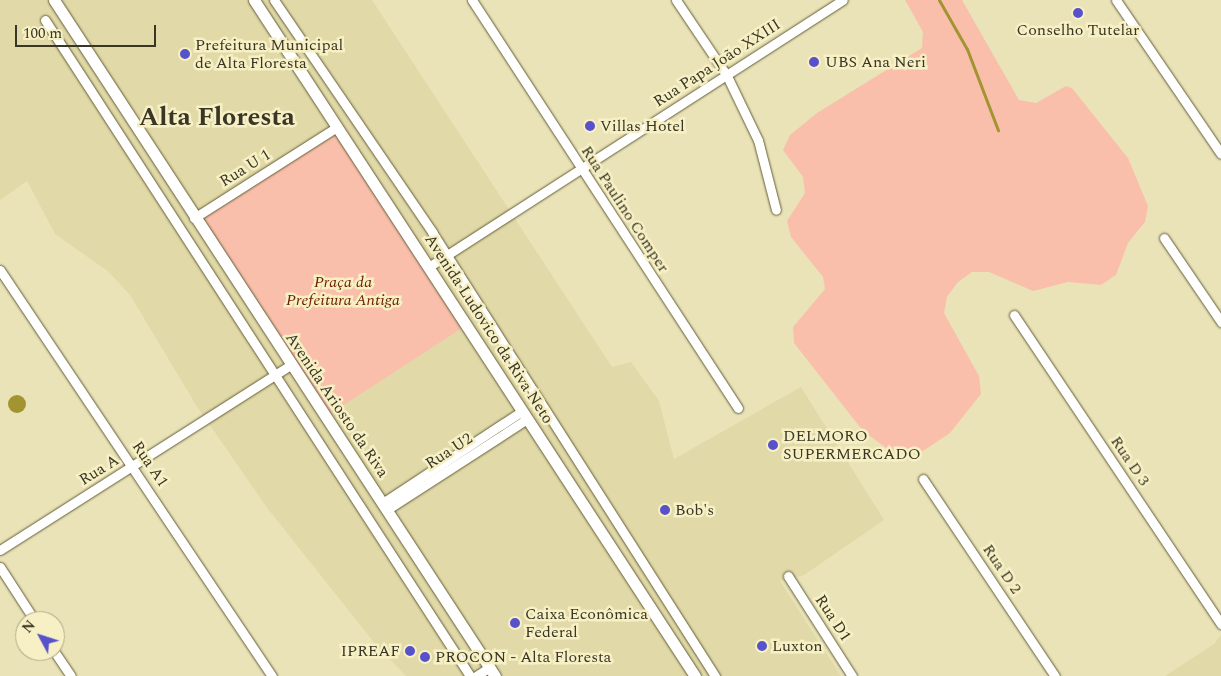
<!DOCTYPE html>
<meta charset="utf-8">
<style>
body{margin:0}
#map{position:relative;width:1221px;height:676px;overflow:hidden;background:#eae3b8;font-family:Spectral,serif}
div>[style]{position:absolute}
.built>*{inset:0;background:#e1d9a7}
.green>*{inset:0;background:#f9bfab;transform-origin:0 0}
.water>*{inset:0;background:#a39432}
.round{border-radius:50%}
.stream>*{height:3px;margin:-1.5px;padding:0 1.5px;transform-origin:1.5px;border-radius:1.5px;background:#a39432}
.roads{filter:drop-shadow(0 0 1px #635d37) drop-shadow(0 0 1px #635d37)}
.street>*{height:9px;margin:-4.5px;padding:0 4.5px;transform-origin:4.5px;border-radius:4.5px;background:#fff}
.secondary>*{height:11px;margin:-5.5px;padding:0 5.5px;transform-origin:5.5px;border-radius:5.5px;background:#fff}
.dots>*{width:14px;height:14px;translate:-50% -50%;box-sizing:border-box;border:2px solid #f7f0c5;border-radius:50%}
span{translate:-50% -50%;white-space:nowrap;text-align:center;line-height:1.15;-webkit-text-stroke:5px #f7f0c5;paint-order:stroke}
.poi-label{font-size:16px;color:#393625}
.left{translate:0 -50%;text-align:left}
.right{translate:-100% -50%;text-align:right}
.street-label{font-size:16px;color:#393625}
.park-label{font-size:16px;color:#6f2000;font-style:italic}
.town-label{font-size:26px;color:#393625;font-weight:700}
.north{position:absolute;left:15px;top:611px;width:50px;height:50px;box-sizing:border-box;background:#f7f0c5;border:1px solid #aba685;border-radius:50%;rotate:310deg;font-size:14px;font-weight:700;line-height:20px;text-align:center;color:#393625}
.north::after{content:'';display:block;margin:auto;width:18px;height:22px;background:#5852ca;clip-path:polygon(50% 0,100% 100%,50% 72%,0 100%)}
.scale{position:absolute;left:15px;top:25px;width:141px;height:22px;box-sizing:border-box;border:2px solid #393625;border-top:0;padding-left:6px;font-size:15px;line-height:18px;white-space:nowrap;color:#393625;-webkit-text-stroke:4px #f7f0c5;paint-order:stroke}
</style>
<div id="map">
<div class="built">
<i style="clip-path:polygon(0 0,372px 0,612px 367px,631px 362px,659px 401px,674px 459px,801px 387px,884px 520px,804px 575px,780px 581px,841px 676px,406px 676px,376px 645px,268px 509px,196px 405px,130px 295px,109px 272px,55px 234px,27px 181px,0 200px)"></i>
<i style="clip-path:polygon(1221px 635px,1221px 676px,1165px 676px,1214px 644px)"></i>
</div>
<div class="green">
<i style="clip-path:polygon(905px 0,962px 0,1019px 100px,1036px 103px,1066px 86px,1072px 88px,1128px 158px,1148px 206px,1145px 222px,1128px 243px,1116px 275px,1101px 285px,1068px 282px,1033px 291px,989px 272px,972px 272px,958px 282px,947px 297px,944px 313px,979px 376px,981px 394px,950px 433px,923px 451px,906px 453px,889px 450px,863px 431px,794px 343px,793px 327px,825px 289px,823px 277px,791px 237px,787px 221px,805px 193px,803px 177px,783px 150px,790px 135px,817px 113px,922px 48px,923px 32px)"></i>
<i style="left:336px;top:132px;width:233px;height:162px;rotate:57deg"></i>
</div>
<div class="water">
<i class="round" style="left:8px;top:395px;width:18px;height:18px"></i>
</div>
<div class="stream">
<i style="left:939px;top:0;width:56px;rotate:60.3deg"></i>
<i style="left:967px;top:49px;width:87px;rotate:69.1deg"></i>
</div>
<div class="roads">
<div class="street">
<i style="left:274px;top:0;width:281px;rotate:55.7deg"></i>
<i style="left:432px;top:232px;width:527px;rotate:57.49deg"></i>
<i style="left:472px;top:0;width:487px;rotate:56.9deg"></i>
<i style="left:676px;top:0;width:92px;rotate:56.1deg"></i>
<i style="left:727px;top:76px;width:71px;rotate:64.2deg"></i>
<i style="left:758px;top:140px;width:72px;rotate:75.6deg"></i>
<i style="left:1116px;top:0;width:186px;rotate:55.7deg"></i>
<i style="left:45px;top:20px;width:782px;rotate:57.06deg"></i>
<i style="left:194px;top:218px;width:169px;rotate:-32.5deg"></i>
<i style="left:1164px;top:238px;width:102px;rotate:55.8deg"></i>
<i style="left:430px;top:266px;width:491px;rotate:-32.8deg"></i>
<i style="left:0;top:270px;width:489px;rotate:56.2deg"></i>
<i style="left:1014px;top:315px;width:372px;rotate:56.2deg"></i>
<i style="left:923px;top:479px;width:237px;rotate:56.2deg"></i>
<i style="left:384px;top:502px;width:165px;rotate:-33.4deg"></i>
<i style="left:388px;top:509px;width:166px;rotate:-32.9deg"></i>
<i style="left:0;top:550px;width:343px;rotate:-32.5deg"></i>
<i style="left:0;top:567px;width:64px;rotate:57.1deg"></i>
<i style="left:788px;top:576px;width:119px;rotate:57.4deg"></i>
<i style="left:54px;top:651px;width:30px;rotate:56deg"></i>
<i style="left:476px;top:676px;width:17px;rotate:-33deg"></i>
</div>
<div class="secondary">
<i style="left:54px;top:0;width:807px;rotate:56.88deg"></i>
<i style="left:254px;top:0;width:807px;rotate:56.88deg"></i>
</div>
</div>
<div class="dots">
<i style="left:1078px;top:13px;background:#5852ca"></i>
<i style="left:185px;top:54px;background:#5852ca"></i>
<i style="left:814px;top:62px;background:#5852ca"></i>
<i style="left:590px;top:126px;background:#5852ca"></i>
<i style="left:773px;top:445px;background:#5852ca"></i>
<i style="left:665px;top:510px;background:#5852ca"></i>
<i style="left:515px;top:623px;background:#5852ca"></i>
<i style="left:762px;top:646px;background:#5852ca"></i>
<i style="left:410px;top:651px;background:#5852ca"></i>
<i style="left:425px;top:657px;background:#5852ca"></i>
</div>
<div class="poi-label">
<span style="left:1078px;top:30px">Conselho Tutelar</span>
<span class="left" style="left:195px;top:54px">Prefeitura Municipal<br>de Alta Floresta</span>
<span class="left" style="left:825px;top:62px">UBS Ana Neri</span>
<span class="left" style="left:600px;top:126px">Villas Hotel</span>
<span class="left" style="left:783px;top:445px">DELMORO<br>SUPERMERCADO</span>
<span class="left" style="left:675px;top:510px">Bob's</span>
<span class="left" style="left:525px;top:623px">Caixa Econômica<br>Federal</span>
<span class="left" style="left:772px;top:646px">Luxton</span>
<span class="right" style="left:400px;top:651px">IPREAF</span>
<span class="left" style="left:435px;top:657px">PROCON - Alta Floresta</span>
</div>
<div class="street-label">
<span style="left:717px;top:63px;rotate:-33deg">Rua Papa João XXIII</span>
<span style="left:245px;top:168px;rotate:-32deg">Rua U 1</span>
<span style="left:625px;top:209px;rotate:57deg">Rua Paulino Comper</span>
<span style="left:489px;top:329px;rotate:57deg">Avenida Ludovico da Riva Neto</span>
<span style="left:337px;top:405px;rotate:56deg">Avenida Ariosto da Riva</span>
<span style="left:449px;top:451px;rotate:-33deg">Rua U2</span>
<span style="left:1130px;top:461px;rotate:56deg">Rua D 3</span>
<span style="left:150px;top:464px;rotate:56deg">Rua A1</span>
<span style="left:99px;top:470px;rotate:-32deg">Rua A</span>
<span style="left:1002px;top:569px;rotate:56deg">Rua D 2</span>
<span style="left:833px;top:618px;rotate:57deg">Rua D1</span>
</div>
<div class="park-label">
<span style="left:343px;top:291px">Praça da<br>Prefeitura Antiga</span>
</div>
<div class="town-label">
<span style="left:217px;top:118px">Alta Floresta</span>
</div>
<div class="north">N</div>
<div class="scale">100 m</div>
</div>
